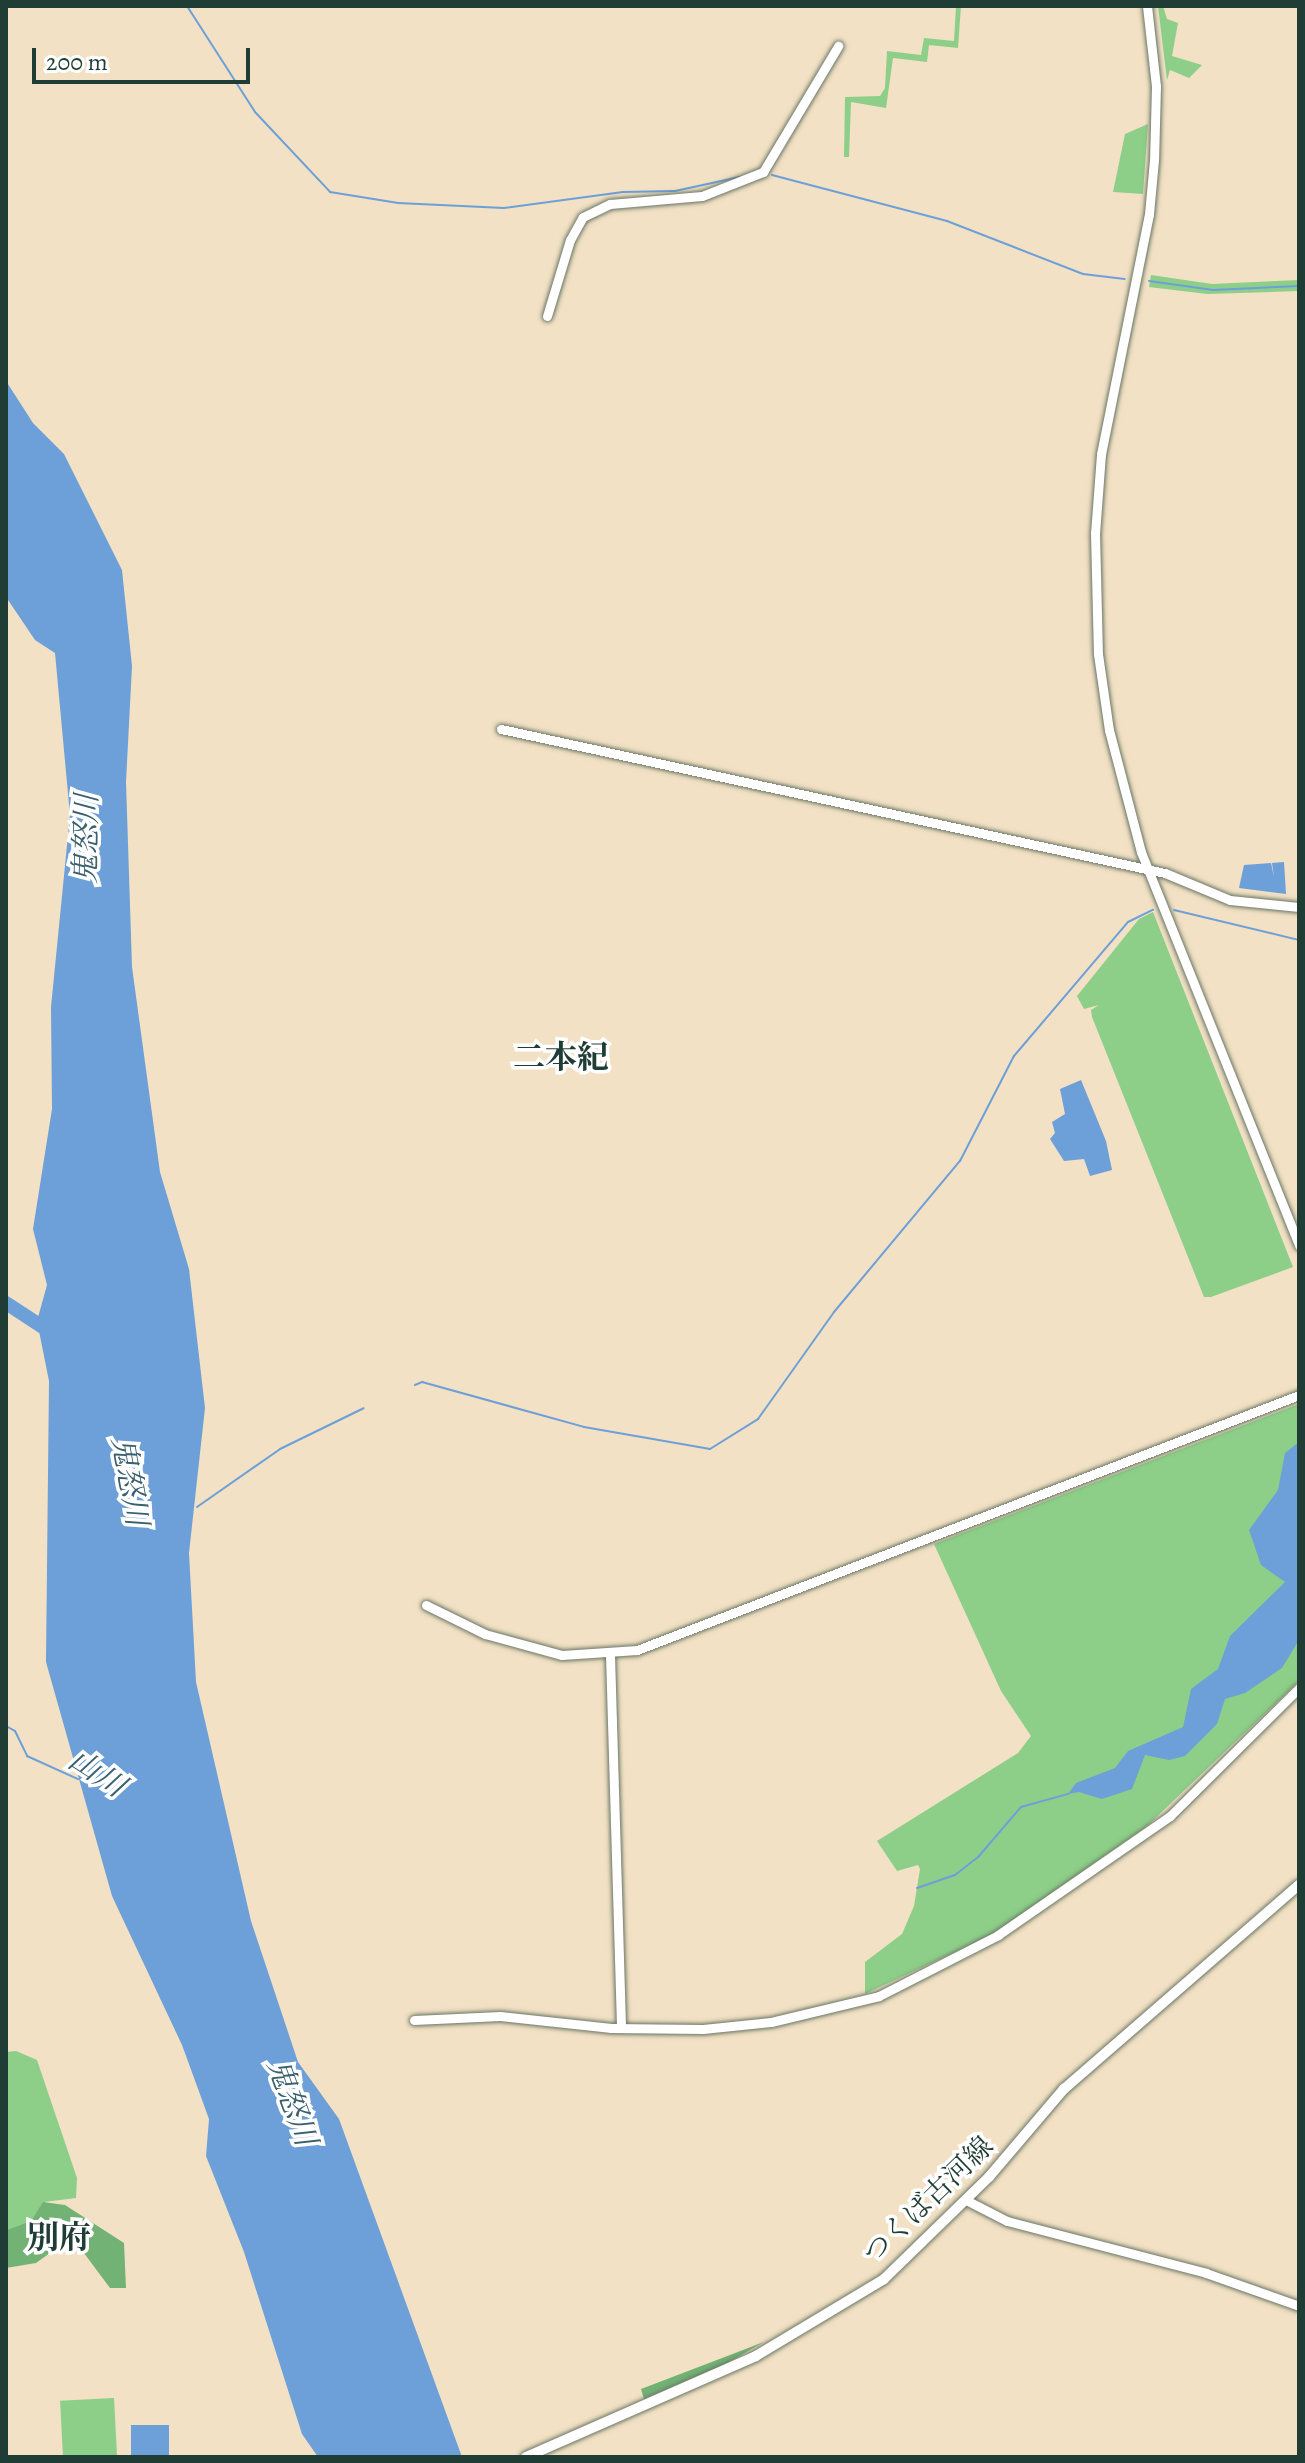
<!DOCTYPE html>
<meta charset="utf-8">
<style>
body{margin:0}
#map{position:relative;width:1305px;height:2463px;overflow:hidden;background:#f2e1c4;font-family:Alegreya,"Noto Serif JP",serif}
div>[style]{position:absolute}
.green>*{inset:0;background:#8dcf88;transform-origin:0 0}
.forest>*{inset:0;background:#72b274}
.water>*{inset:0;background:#6d9fd8;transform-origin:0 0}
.stream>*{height:2px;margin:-1px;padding:0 1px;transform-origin:1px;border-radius:1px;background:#6d9fd8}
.river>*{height:14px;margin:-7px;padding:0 7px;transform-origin:7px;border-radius:7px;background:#6d9fd8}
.roads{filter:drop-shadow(0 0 2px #697666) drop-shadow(0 0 2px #697666)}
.secondary>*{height:9px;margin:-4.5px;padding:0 4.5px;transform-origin:4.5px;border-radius:4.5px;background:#fff}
.primary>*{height:10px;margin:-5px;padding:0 5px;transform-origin:5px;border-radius:5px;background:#fff}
span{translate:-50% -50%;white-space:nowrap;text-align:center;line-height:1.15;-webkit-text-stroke:7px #fff;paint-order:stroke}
.street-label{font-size:28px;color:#1f3d34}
.water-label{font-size:30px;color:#3a5f6d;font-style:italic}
.quarter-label{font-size:32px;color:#1f3d34;font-weight:700}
.frame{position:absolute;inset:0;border:8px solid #1f3d34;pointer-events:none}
.scale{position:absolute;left:32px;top:48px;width:218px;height:36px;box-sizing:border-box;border:4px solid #1f3d34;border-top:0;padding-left:10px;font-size:24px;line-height:28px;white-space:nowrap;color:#1f3d34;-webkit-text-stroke:6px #fff;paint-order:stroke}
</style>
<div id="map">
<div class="green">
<i style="clip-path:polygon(956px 6px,961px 6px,958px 48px,929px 45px,927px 62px,893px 58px,886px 108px,851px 102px,849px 157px,844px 157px,845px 97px,880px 96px,885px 88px,887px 51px,921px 55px,924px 38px,954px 41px)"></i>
<i style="clip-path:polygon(1158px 6px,1163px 6px,1167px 19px,1178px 23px,1172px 56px,1202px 65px,1189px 78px,1170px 70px,1167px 80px)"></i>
<i style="clip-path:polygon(1148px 124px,1143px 194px,1113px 192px,1125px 134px)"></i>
<i style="clip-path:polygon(1151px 275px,1212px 284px,1299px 280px,1299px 291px,1207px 294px,1149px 287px)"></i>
<i style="clip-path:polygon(1153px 912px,1293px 1267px,1211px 1297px,1204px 1297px,1092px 1017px,1091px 1010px,1099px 1005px,1084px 1009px,1077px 996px,1139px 919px)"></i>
<i style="clip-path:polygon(1299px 1404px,1299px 1681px,1147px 1826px,993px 1934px,865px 1994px,865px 1962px,902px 1934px,914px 1906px,920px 1869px,918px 1865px,897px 1871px,877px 1841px,1018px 1753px,1031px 1736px,1001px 1691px,934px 1544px)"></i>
<i style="clip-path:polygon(16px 2051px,37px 2060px,77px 2178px,76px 2198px,44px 2202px,31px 2221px,6px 2230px,6px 2052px)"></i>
<i style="left:114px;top:2398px;width:59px;height:54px;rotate:87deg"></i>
</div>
<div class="forest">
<i style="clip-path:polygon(43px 2202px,65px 2205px,124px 2243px,126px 2288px,110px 2288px,72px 2237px,36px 2263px,6px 2268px,6px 2230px,31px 2221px)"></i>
<i style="clip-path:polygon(764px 2342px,727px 2363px,644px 2399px,641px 2389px)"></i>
</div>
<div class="water">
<i style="clip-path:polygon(6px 381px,33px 423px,64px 454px,122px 570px,132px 666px,126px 782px,132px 967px,160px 1172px,189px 1269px,205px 1408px,189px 1553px,196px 1682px,251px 1921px,298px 2062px,339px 2119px,462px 2457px,318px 2457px,302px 2434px,244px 2252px,206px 2156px,209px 2119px,182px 2045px,112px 1896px,46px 1662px,49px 1381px,37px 1321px,47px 1285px,33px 1229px,52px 1109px,51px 1007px,70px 815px,55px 653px,35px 640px,6px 597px)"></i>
<i style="clip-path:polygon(1284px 862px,1286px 894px,1239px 888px,1244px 865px,1271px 863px,1274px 877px,1272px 863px)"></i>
<i style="clip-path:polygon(1081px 1080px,1106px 1141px,1112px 1170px,1090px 1176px,1084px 1159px,1064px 1161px,1050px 1139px,1055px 1133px,1052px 1122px,1065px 1114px,1060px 1089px)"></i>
<i style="clip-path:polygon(1299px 1442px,1299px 1640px,1282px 1668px,1245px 1693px,1225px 1699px,1217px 1724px,1185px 1756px,1169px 1760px,1145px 1755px,1132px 1789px,1102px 1799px,1079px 1792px,1068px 1794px,1076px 1783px,1115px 1768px,1128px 1751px,1183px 1727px,1191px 1689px,1218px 1669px,1230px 1636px,1285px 1582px,1261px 1565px,1249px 1530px,1278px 1490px,1285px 1453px)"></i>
<i style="left:131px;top:2425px;width:38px;height:32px"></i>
</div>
<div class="stream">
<i style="left:187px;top:6px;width:126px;rotate:57.3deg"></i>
<i style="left:255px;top:112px;width:110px;rotate:46.8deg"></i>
<i style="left:330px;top:192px;width:69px;rotate:9.2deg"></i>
<i style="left:398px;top:203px;width:106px;rotate:2.7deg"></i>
<i style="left:504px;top:208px;width:120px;rotate:-7.7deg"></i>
<i style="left:623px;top:192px;width:52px;rotate:-1.1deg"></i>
<i style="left:675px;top:191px;width:66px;rotate:-12.2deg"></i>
<i style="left:772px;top:175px;width:181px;rotate:14.7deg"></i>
<i style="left:947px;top:221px;width:146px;rotate:21.3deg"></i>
<i style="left:1083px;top:274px;width:42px;rotate:6.8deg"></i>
<i style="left:1149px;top:281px;width:65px;rotate:8deg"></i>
<i style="left:1213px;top:290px;width:86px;rotate:-2.7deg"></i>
<i style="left:1174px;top:910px;width:129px;rotate:13.5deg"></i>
<i style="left:415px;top:1385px;width:8px;rotate:-23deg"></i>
<i style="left:422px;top:1382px;width:168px;rotate:15.5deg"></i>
<i style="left:584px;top:1427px;width:128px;rotate:9.9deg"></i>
<i style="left:710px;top:1449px;width:57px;rotate:-32deg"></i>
<i style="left:758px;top:1419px;width:131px;rotate:-54.6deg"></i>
<i style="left:834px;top:1312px;width:197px;rotate:-50.2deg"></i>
<i style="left:960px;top:1161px;width:118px;rotate:-62.8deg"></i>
<i style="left:1014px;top:1056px;width:176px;rotate:-49.6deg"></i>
<i style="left:1128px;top:922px;width:28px;rotate:-26deg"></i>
<i style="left:197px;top:1507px;width:101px;rotate:-34.9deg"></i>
<i style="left:280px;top:1449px;width:93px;rotate:-26deg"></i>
<i style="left:6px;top:1726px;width:10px;rotate:29deg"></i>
<i style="left:15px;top:1731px;width:28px;rotate:64deg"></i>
<i style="left:27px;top:1756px;width:56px;rotate:24.3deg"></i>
<i style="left:917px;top:1888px;width:40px;rotate:-18.9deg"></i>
<i style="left:955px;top:1875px;width:31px;rotate:-38deg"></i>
<i style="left:979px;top:1856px;width:65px;rotate:-49.4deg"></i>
<i style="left:1021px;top:1807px;width:49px;rotate:-15.5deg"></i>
</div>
<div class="river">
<i style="left:6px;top:1303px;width:55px;rotate:33.1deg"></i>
</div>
<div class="roads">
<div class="secondary">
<i style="left:1147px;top:6px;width:81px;rotate:83.6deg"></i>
<i style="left:1156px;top:86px;width:74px;rotate:91.5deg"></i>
<i style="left:1154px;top:160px;width:54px;rotate:95.3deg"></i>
<i style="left:1149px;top:214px;width:245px;rotate:101.3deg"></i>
<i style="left:1101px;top:454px;width:79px;rotate:94.3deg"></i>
<i style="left:1095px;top:533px;width:121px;rotate:88.6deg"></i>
<i style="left:1098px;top:654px;width:77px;rotate:81.8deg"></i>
<i style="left:1109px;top:730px;width:126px;rotate:75.3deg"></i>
<i style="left:1141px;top:852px;width:424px;rotate:68.1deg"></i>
<i style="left:547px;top:316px;width:79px;rotate:-73.2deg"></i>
<i style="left:570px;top:240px;width:26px;rotate:-61deg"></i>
<i style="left:583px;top:217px;width:30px;rotate:-26deg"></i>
<i style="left:610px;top:204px;width:92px;rotate:-5deg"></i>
<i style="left:702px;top:196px;width:66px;rotate:-21.5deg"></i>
<i style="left:763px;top:172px;width:147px;rotate:-59.2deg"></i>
<i style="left:501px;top:729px;width:679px;rotate:12.24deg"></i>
<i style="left:1165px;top:873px;width:70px;rotate:22.6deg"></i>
<i style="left:1230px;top:900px;width:69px;rotate:5.8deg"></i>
<i style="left:426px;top:1605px;width:66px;rotate:26.2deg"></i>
<i style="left:485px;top:1634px;width:80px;rotate:15.3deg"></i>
<i style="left:562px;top:1655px;width:75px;rotate:-3.8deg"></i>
<i style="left:637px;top:1650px;width:709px;rotate:-21.07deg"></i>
<i style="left:610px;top:1655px;width:373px;rotate:88.3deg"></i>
<i style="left:414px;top:2020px;width:86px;rotate:-2.7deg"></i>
<i style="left:500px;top:2016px;width:112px;rotate:6.2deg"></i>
<i style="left:611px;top:2028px;width:92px;rotate:0.6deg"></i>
<i style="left:703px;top:2029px;width:68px;rotate:-5.9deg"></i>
<i style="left:771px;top:2022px;width:111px;rotate:-13.5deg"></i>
<i style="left:879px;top:1996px;width:134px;rotate:-27.1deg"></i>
<i style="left:998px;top:1935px;width:209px;rotate:-34.7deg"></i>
<i style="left:1170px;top:1816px;width:182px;rotate:-44.8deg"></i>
<i style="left:966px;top:2200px;width:46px;rotate:27.1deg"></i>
<i style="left:1007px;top:2221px;width:206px;rotate:14.6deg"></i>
<i style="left:1206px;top:2273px;width:99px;rotate:19.5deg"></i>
</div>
<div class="primary">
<i style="left:526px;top:2457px;width:251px;rotate:-23.7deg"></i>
<i style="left:756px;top:2356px;width:149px;rotate:-31deg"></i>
<i style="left:884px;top:2279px;width:146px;rotate:-44.2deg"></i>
<i style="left:989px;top:2177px;width:116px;rotate:-49.6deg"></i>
<i style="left:1064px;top:2089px;width:311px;rotate:-41deg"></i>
</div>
</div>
<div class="street-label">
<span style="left:928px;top:2200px;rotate:-44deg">つくば古河線</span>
</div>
<div class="water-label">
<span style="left:86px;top:839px;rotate:-89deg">鬼怒川</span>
<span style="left:130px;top:1481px;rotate:80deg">鬼怒川</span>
<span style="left:97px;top:1773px;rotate:33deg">山川</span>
<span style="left:292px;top:2102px;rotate:70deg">鬼怒川</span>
</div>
<div class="quarter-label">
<span style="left:561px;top:1057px">二本紀</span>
<span style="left:59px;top:2237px">別府</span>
</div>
<div class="frame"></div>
<div class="scale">200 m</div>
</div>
